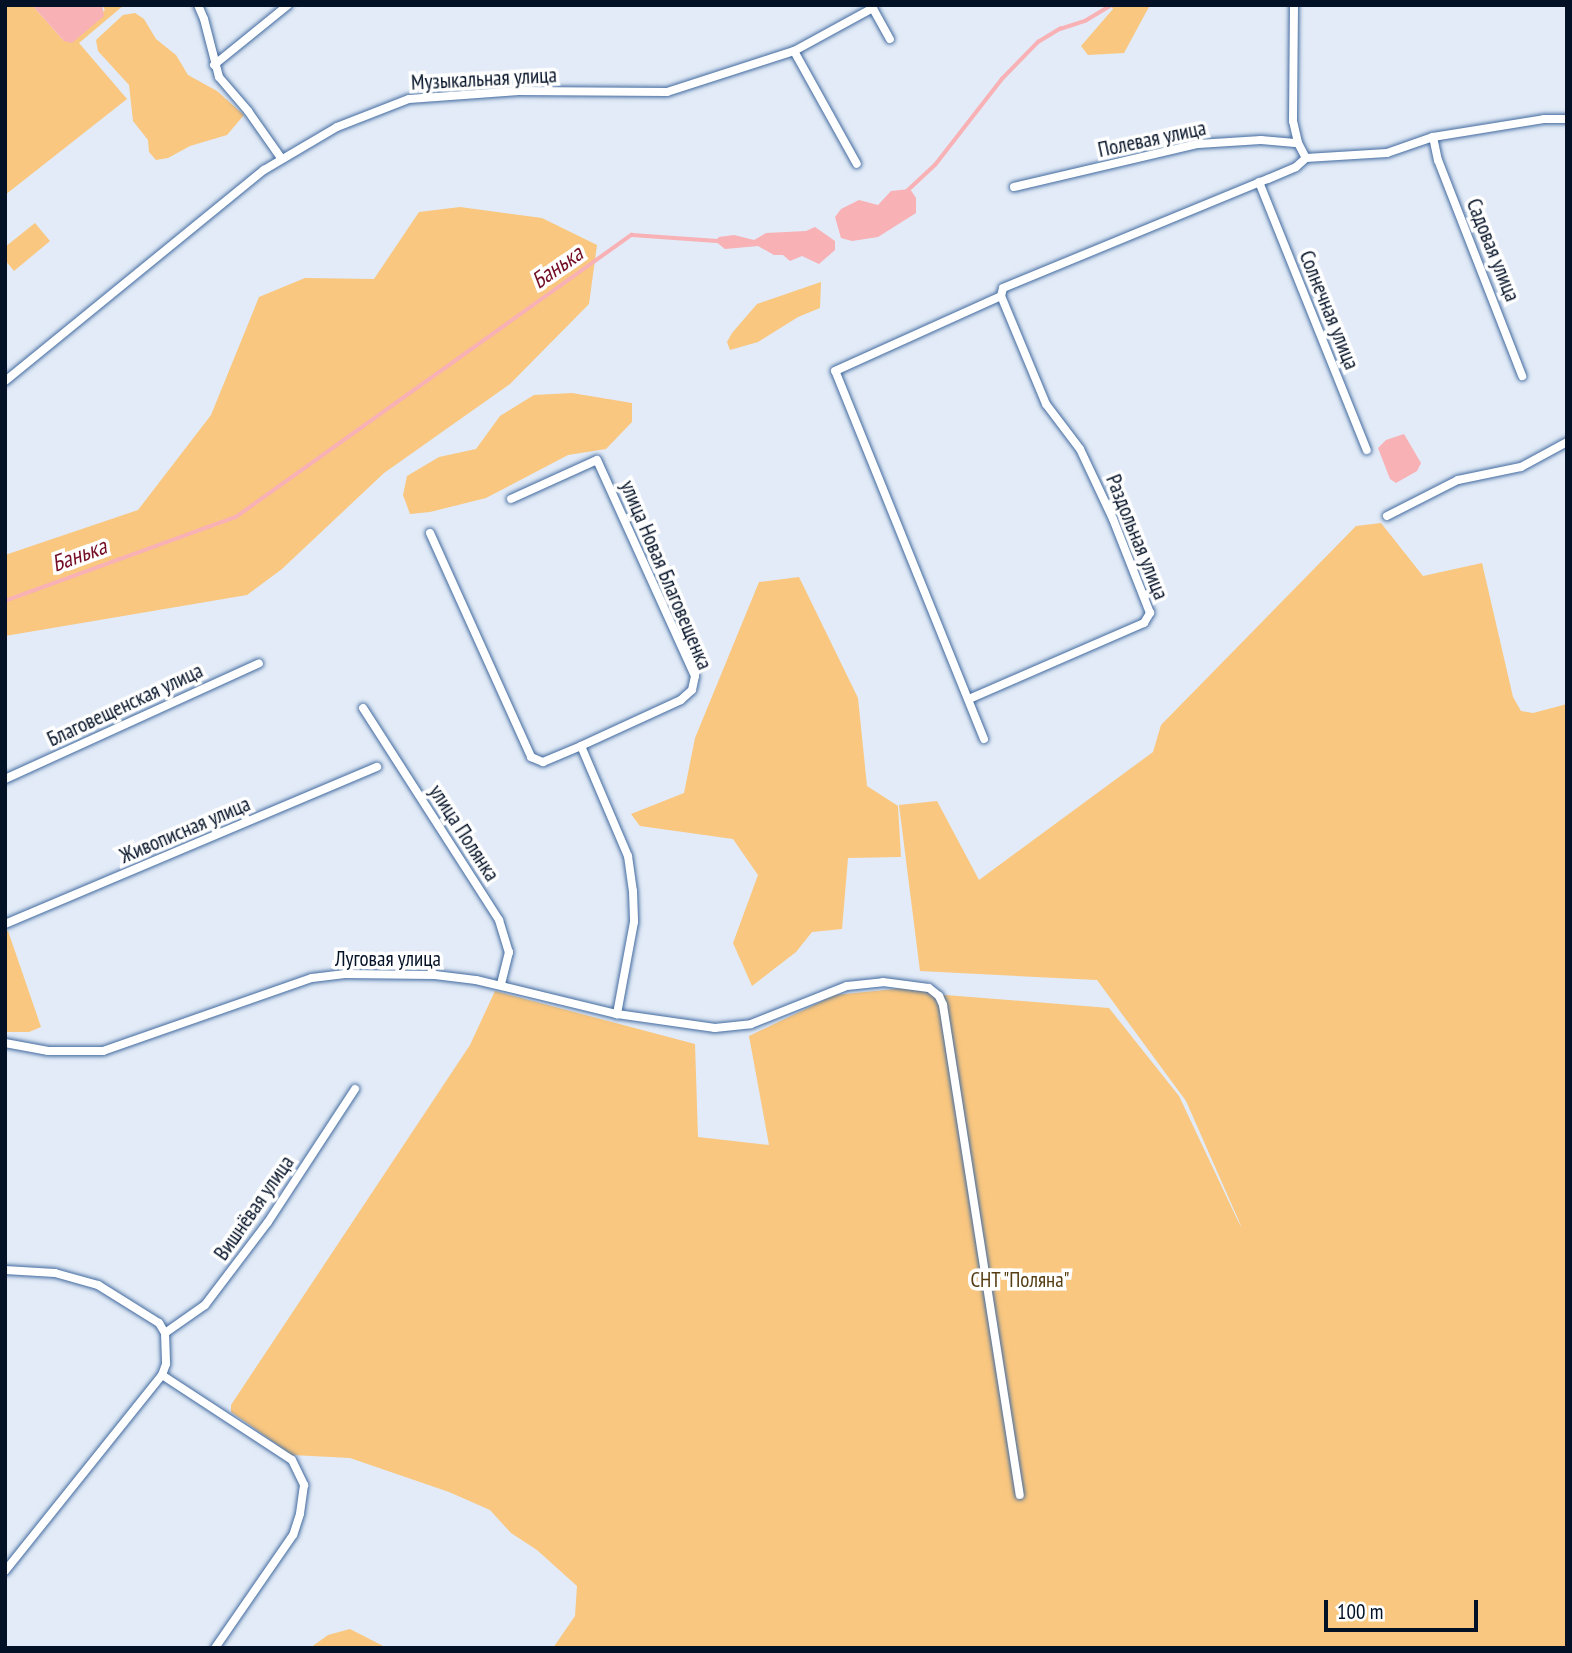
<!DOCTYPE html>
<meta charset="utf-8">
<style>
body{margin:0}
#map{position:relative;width:1572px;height:1653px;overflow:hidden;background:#e2ebf7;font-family:"PT Sans Narrow",sans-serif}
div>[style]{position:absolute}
.green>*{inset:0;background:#f9c77f}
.water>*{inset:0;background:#f8b1b5}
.stream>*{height:3.5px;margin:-1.75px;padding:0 1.75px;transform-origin:1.75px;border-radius:1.75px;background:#f8b1b5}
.roads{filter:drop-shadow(0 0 2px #426a9f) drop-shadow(0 0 2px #426a9f)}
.street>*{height:8px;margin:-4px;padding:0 4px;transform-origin:4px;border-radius:4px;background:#fff}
span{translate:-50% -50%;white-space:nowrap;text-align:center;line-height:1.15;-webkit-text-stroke:7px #fff;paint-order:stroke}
.street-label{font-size:21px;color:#031126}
.park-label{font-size:21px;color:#563d13}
.water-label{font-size:23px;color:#740e25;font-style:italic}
.frame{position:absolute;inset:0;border:7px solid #031126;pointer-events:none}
.scale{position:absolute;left:1324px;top:1600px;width:154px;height:32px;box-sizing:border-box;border:4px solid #031126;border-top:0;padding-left:9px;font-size:21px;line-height:24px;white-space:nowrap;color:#031126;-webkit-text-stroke:5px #fff;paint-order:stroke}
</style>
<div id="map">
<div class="green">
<i style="clip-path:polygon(5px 5px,32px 5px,64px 41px,105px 10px,102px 5px,124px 5px,79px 43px,127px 99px,5px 195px)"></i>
<i style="clip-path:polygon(1111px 5px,1150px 5px,1124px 53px,1088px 55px,1081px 46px,1113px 9px)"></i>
<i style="clip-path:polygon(135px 13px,144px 19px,156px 39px,176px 55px,188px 75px,217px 91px,244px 115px,227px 135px,190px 146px,168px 158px,156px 160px,149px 152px,148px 140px,133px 121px,129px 85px,98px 51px,96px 40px,123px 15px)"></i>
<i style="clip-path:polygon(460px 207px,542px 218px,597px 245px,589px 304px,510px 384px,384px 473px,282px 569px,247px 595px,5px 636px,5px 555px,138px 510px,211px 415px,259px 297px,305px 278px,374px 279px,419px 212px)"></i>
<i style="clip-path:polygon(35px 223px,50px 241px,14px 271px,5px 260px,5px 247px)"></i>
<i style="clip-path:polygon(821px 282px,820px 308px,798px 317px,758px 342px,730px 350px,727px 342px,732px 333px,757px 304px)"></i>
<i style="clip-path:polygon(572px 393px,632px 403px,632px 422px,606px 449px,568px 455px,486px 498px,430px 512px,410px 514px,403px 495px,407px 476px,439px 457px,476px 449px,500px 416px,534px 395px)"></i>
<i style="clip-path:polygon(1381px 523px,1423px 576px,1482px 563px,1513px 697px,1521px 711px,1533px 713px,1567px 704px,1567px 1648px,553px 1648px,575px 1616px,577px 1586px,537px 1550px,511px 1533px,490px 1510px,449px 1492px,350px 1458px,292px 1455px,231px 1412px,231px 1405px,470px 1045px,495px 991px,695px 1044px,698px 1137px,769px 1145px,749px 1036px,835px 995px,914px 987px,933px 994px,1109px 1008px,1179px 1096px,1238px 1221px,1242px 1228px,1186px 1101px,1097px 980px,920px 971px,899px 805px,937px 801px,979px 880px,1153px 752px,1161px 725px,1356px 526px)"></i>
<i style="clip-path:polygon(799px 577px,858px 698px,867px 786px,898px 806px,901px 857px,848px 858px,842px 929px,812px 932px,796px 952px,752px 986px,733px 943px,758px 875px,733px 839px,640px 826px,631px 814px,684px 793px,695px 738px,759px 582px)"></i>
<i style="clip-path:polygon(8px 931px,41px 1027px,29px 1032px,5px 1032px,5px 932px)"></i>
<i style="clip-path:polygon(350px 1629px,387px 1648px,310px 1648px,328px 1635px)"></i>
</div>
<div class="water">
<i style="clip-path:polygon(32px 5px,102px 5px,104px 16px,72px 43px,64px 41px)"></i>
<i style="clip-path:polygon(910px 189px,916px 198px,916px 213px,878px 237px,852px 241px,841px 238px,835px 217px,841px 209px,859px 200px,878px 205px,891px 191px)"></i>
<i style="clip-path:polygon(815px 227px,835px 241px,835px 250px,819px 264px,802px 256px,790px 261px,783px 255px,774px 255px,758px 246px,725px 249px,715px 241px,719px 237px,734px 235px,754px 240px,766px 233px,806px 231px)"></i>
<i style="clip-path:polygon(1404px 434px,1421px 463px,1417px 471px,1396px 483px,1390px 479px,1378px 448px,1386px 440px)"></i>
</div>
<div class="stream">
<i style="left:907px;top:191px;width:38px;rotate:-43deg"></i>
<i style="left:935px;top:165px;width:109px;rotate:-52.1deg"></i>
<i style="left:1002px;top:79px;width:52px;rotate:-45.8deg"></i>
<i style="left:1038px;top:42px;width:26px;rotate:-31deg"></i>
<i style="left:1060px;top:29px;width:26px;rotate:-18deg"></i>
<i style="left:1085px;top:21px;width:31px;rotate:-31deg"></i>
<i style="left:5px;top:601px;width:246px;rotate:-20deg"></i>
<i style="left:236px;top:517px;width:486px;rotate:-35.5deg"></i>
<i style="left:632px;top:235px;width:85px;rotate:4deg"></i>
</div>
<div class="roads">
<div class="street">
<i style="left:198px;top:5px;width:15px;rotate:67deg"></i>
<i style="left:204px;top:19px;width:60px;rotate:75.5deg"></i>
<i style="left:219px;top:77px;width:45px;rotate:49.5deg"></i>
<i style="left:248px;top:111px;width:57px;rotate:54.9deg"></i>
<i style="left:871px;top:5px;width:39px;rotate:61deg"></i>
<i style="left:1294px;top:5px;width:116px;rotate:90.5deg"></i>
<i style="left:1293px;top:121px;width:23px;rotate:77deg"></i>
<i style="left:1298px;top:143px;width:17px;rotate:62deg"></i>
<i style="left:794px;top:51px;width:129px;rotate:60.9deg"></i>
<i style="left:214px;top:65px;width:95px;rotate:-39deg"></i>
<i style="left:1433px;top:137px;width:24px;rotate:78deg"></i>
<i style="left:1438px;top:160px;width:232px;rotate:68.7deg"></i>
<i style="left:1259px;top:182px;width:289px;rotate:68.1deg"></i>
<i style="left:1014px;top:187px;width:189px;rotate:-13.2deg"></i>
<i style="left:1198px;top:144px;width:63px;rotate:-3.6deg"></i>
<i style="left:1261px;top:140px;width:37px;rotate:5deg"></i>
<i style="left:5px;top:381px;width:334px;rotate:-39.2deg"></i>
<i style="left:264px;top:170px;width:85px;rotate:-30.5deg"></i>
<i style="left:337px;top:127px;width:77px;rotate:-21.3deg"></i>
<i style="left:409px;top:99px;width:110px;rotate:-4.2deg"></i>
<i style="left:519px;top:91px;width:148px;rotate:0.4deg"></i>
<i style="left:667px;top:92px;width:133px;rotate:-17.9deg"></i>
<i style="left:794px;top:51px;width:90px;rotate:-28.6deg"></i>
<i style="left:511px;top:499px;width:94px;rotate:-24.4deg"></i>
<i style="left:597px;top:460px;width:237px;rotate:65.6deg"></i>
<i style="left:695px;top:676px;width:14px;rotate:102deg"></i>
<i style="left:692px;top:690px;width:15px;rotate:138deg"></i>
<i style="left:681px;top:700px;width:110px;rotate:155.3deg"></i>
<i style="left:581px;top:746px;width:120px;rotate:66.9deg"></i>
<i style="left:628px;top:856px;width:35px;rotate:82deg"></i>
<i style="left:633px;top:891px;width:31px;rotate:88deg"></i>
<i style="left:634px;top:922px;width:94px;rotate:100.5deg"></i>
<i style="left:1387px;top:516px;width:80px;rotate:-26.9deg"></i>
<i style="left:1458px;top:480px;width:64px;rotate:-11.7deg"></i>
<i style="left:1521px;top:467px;width:52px;rotate:-28.5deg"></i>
<i style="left:430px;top:533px;width:246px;rotate:65.7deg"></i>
<i style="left:531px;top:757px;width:13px;rotate:23deg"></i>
<i style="left:543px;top:762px;width:41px;rotate:-22.8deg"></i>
<i style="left:969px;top:699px;width:191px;rotate:-23.5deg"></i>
<i style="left:1144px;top:623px;width:12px;rotate:-59deg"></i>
<i style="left:1150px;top:613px;width:101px;rotate:-111.5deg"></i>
<i style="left:1113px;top:519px;width:77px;rotate:-115.2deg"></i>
<i style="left:1080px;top:449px;width:56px;rotate:-127.1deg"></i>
<i style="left:1046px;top:404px;width:117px;rotate:-112.6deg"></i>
<i style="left:363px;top:708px;width:252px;rotate:57.3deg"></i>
<i style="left:499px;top:920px;width:34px;rotate:73deg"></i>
<i style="left:509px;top:952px;width:34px;rotate:104deg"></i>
<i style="left:984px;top:739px;width:397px;rotate:-112deg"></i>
<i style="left:835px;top:371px;width:182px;rotate:-24.3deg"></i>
<i style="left:1001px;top:296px;width:8px;rotate:-76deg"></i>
<i style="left:1003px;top:288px;width:287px;rotate:-22.4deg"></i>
<i style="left:1268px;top:179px;width:30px;rotate:-23deg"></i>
<i style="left:1296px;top:167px;width:13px;rotate:-42deg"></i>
<i style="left:1306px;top:158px;width:81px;rotate:-3.5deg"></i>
<i style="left:1387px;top:153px;width:49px;rotate:-19.2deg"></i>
<i style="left:1433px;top:137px;width:112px;rotate:-9.2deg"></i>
<i style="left:1544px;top:119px;width:23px"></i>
<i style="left:5px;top:779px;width:279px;rotate:-24.5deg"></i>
<i style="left:5px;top:924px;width:404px;rotate:-22.9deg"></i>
<i style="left:5px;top:1043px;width:44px;rotate:10.5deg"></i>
<i style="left:48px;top:1051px;width:55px"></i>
<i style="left:103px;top:1051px;width:221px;rotate:-19.3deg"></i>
<i style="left:312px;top:978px;width:33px;rotate:-7deg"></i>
<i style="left:345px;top:974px;width:90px;rotate:0.6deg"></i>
<i style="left:435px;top:975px;width:41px;rotate:7deg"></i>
<i style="left:476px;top:980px;width:145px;rotate:13.6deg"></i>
<i style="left:617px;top:1014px;width:99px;rotate:8.1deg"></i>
<i style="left:715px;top:1028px;width:36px;rotate:-6deg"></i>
<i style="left:751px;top:1024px;width:103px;rotate:-21.6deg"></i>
<i style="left:847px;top:986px;width:36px;rotate:-6deg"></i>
<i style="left:883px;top:982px;width:46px;rotate:7.4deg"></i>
<i style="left:929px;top:988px;width:13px;rotate:39deg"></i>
<i style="left:939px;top:996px;width:10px;rotate:66deg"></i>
<i style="left:943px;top:1005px;width:496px;rotate:81.1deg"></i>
<i style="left:5px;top:1270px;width:50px;rotate:3.4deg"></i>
<i style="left:55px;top:1273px;width:45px;rotate:15.6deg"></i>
<i style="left:98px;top:1285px;width:72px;rotate:31.9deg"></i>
<i style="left:159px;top:1323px;width:12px;rotate:59deg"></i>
<i style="left:165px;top:1333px;width:31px;rotate:88deg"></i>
<i style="left:166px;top:1364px;width:12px;rotate:110deg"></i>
<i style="left:162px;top:1375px;width:251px;rotate:128.7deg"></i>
<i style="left:165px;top:1333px;width:49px;rotate:-35deg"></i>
<i style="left:205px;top:1305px;width:104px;rotate:-52.8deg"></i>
<i style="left:268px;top:1222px;width:159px;rotate:-56.8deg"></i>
<i style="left:162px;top:1375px;width:155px;rotate:33.2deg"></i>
<i style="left:292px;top:1460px;width:28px;rotate:64deg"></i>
<i style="left:304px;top:1485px;width:29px;rotate:98deg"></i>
<i style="left:300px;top:1514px;width:22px;rotate:108deg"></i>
<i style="left:293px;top:1535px;width:137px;rotate:124.6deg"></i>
</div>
</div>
<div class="street-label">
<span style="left:484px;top:79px;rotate:-3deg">Музыкальная улица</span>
<span style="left:1152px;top:139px;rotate:-12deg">Полевая улица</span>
<span style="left:1493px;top:250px;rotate:68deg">Садовая улица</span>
<span style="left:1329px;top:310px;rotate:68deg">Солнечная улица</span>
<span style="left:1137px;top:537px;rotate:68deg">Раздольная улица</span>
<span style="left:666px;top:575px;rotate:67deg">улица Новая Благовещенка</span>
<span style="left:125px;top:705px;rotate:-25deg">Благовещенская улица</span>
<span style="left:185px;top:830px;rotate:-23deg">Живописная улица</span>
<span style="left:464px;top:833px;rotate:57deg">улица Полянка</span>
<span style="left:388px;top:959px">Луговая улица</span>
<span style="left:254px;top:1208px;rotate:-55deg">Вишнёвая улица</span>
</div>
<div class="park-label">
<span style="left:1020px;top:1280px">СНТ "Поляна"</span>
</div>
<div class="water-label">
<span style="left:557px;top:267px;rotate:-35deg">Банька</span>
<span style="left:79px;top:555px;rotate:-20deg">Банька</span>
</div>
<div class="frame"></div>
<div class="scale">100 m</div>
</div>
